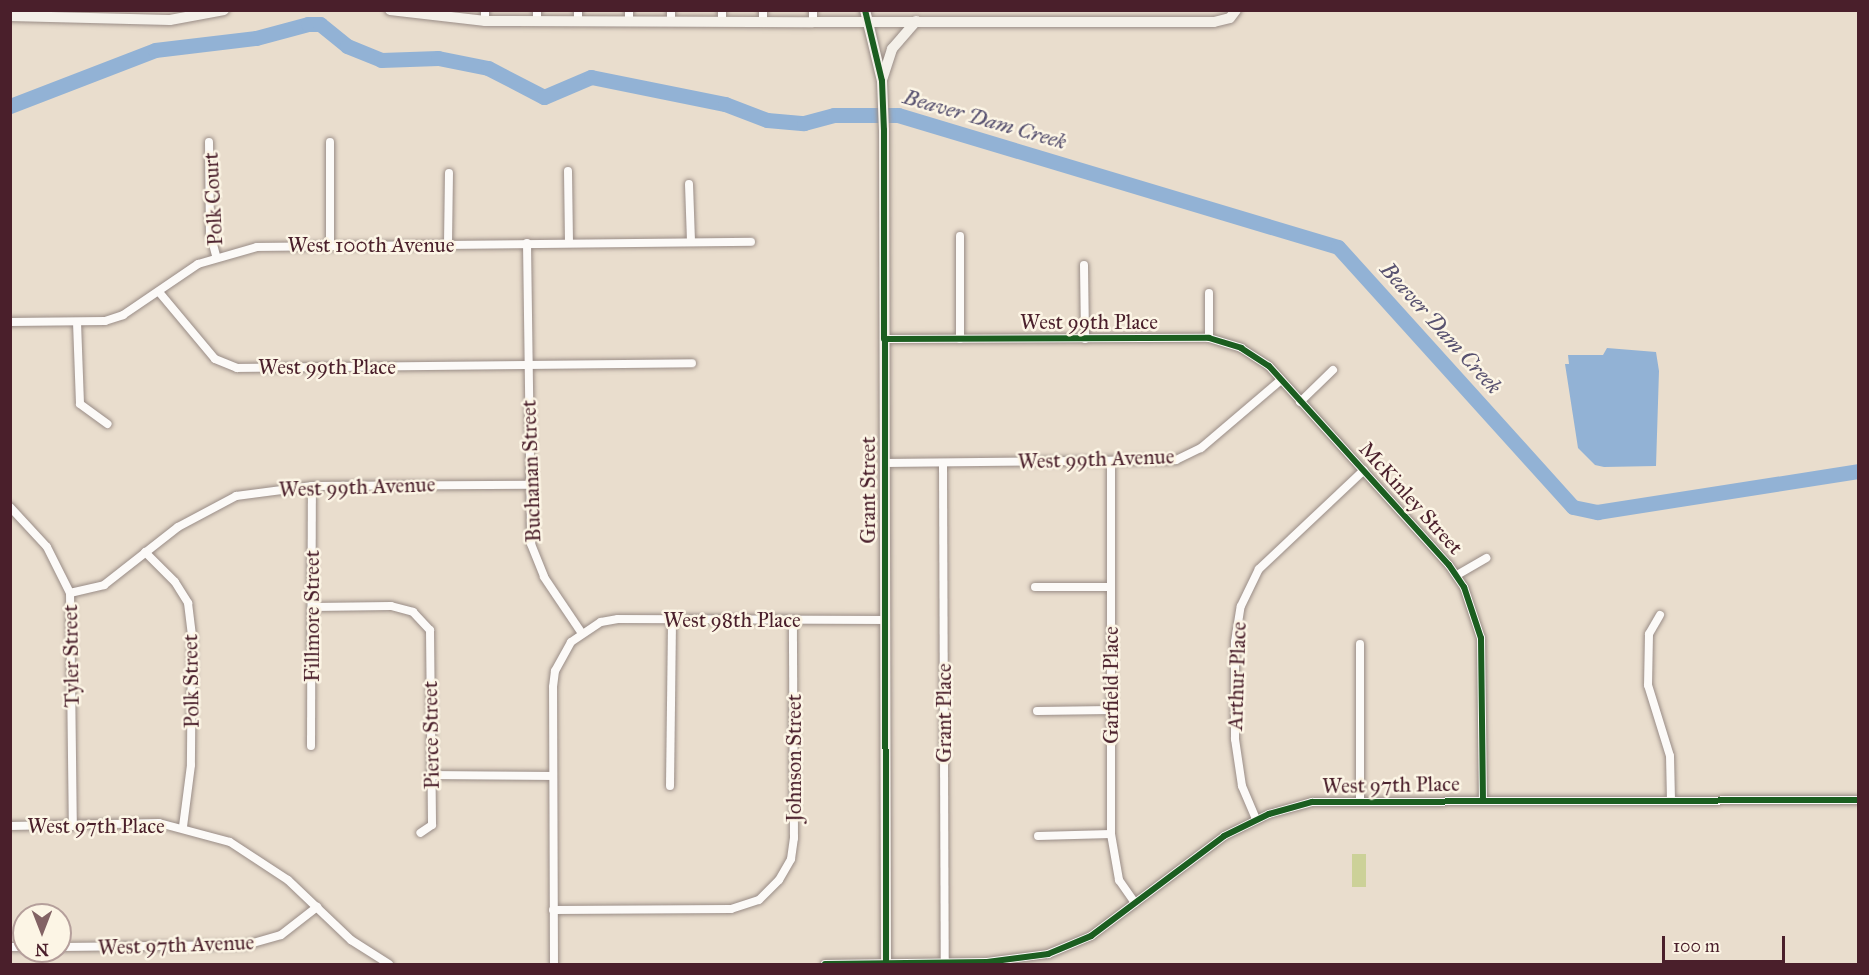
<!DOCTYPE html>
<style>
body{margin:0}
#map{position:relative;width:1869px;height:975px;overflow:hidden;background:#e9ddcd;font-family:"IM FELL Great Primer",serif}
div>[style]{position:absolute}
.green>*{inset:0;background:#ccd198;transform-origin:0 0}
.water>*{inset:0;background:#92b2d5}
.river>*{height:15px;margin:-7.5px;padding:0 7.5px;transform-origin:7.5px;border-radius:7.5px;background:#92b2d5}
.roads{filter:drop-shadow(0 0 2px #998c86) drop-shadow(0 0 2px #998c86)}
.street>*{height:8px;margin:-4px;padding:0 4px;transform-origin:4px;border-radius:4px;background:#fcfaf8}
.secondary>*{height:10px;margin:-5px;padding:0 5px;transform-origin:5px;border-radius:5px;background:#f4f0e9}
.cycleway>*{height:6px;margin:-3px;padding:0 3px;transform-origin:3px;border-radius:3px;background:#1b5e20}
span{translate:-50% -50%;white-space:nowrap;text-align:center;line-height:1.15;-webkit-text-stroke:5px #fcf5e5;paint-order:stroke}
.street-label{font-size:21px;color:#4a1f2b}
.water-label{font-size:22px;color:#585270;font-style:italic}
.frame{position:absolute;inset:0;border:12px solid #4a1f2b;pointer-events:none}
.north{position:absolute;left:12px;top:903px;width:60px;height:60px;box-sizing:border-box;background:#fcf5e5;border:2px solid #b59f9b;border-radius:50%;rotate:180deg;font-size:16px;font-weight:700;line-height:24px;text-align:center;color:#4a1f2b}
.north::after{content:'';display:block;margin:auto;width:21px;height:27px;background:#826264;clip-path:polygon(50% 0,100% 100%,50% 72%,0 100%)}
.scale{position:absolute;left:1662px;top:936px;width:123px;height:27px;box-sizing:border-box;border:3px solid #4a1f2b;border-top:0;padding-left:8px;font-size:18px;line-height:21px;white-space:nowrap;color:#4a1f2b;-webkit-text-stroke:4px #fcf5e5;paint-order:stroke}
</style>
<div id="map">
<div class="green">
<i style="left:1352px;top:854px;width:14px;height:33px"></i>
</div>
<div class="water">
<i style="clip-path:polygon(1607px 348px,1656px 352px,1659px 371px,1656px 466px,1604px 467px,1595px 465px,1578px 448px,1565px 364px,1569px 364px,1568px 355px,1603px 355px)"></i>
</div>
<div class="river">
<i style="left:10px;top:106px;width:155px;rotate:-21.1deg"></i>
<i style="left:155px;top:50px;width:102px;rotate:-6.8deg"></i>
<i style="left:256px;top:38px;width:54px;rotate:-15.1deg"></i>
<i style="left:308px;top:24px;width:12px"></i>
<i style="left:320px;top:24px;width:35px;rotate:39deg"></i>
<i style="left:347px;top:46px;width:37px;rotate:22deg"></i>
<i style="left:381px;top:60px;width:57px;rotate:-2deg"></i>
<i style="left:438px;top:58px;width:51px;rotate:11.3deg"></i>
<i style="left:488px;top:68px;width:63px;rotate:27.4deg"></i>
<i style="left:544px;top:97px;width:51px;rotate:-23.1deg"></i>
<i style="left:591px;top:77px;width:137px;rotate:11.4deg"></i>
<i style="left:725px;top:104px;width:45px;rotate:20.9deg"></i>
<i style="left:767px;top:120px;width:37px;rotate:5deg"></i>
<i style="left:804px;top:123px;width:31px;rotate:-15deg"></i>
<i style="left:834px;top:115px;width:64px"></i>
<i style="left:898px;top:115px;width:459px;rotate:16.7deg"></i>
<i style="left:1338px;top:247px;width:350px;rotate:47.9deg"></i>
<i style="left:1573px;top:507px;width:25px;rotate:12deg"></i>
<i style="left:1597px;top:512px;width:264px;rotate:-8.9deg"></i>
</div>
<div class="roads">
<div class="street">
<i style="left:537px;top:10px;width:11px;rotate:90deg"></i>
<i style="left:578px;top:10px;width:11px;rotate:90deg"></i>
<i style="left:722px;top:10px;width:12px;rotate:90deg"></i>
<i style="left:763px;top:10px;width:12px;rotate:90deg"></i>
<i style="left:485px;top:21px;width:11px;rotate:-90deg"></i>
<i style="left:629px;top:21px;width:11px;rotate:-90deg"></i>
<i style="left:671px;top:22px;width:12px;rotate:-90deg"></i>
<i style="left:813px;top:22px;width:12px;rotate:-90deg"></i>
<i style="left:209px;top:142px;width:91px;rotate:89.4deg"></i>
<i style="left:210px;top:233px;width:24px;rotate:75deg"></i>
<i style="left:330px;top:142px;width:103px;rotate:90deg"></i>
<i style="left:568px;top:171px;width:72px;rotate:89.2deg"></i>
<i style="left:689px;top:184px;width:58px;rotate:88deg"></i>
<i style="left:960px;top:236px;width:103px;rotate:90deg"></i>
<i style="left:527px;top:243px;width:301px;rotate:89.2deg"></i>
<i style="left:531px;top:544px;width:35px;rotate:68deg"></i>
<i style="left:544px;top:577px;width:66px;rotate:56.1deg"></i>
<i style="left:448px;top:244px;width:71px;rotate:-89.2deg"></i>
<i style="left:1084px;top:265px;width:74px;rotate:89.2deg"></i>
<i style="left:159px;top:292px;width:87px;rotate:50.1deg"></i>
<i style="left:215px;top:359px;width:24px;rotate:22deg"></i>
<i style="left:237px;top:368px;width:455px;rotate:-0.6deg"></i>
<i style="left:10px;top:322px;width:95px;rotate:-0.6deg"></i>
<i style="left:105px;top:321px;width:19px;rotate:-18deg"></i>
<i style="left:123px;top:315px;width:91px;rotate:-34.2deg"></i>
<i style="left:198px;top:264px;width:61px;rotate:-16.1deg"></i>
<i style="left:257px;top:247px;width:494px;rotate:-0.6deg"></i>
<i style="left:77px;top:322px;width:82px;rotate:87.9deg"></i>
<i style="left:80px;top:404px;width:34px;rotate:36deg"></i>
<i style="left:1209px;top:338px;width:45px;rotate:-90deg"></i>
<i style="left:884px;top:339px;width:325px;rotate:-0.2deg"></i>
<i style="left:1209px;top:338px;width:34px;rotate:17deg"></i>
<i style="left:1241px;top:348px;width:33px;rotate:33deg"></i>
<i style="left:1269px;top:366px;width:268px;rotate:47.9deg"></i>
<i style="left:1449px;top:565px;width:27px;rotate:56deg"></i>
<i style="left:1464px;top:587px;width:54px;rotate:71.6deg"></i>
<i style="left:1481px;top:638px;width:162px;rotate:89.3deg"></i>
<i style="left:1300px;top:402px;width:46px;rotate:-44.1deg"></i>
<i style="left:1111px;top:462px;width:372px;rotate:90deg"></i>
<i style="left:1111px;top:834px;width:47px;rotate:80.1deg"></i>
<i style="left:1119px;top:880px;width:28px;rotate:55deg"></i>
<i style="left:884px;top:463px;width:292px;rotate:-0.6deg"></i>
<i style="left:1176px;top:460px;width:28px;rotate:-26deg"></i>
<i style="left:1201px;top:448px;width:105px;rotate:-40.4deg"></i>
<i style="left:943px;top:463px;width:499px;rotate:89.8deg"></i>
<i style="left:10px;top:507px;width:54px;rotate:47.2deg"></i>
<i style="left:47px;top:547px;width:51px;rotate:63.4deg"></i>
<i style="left:70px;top:593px;width:233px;rotate:89.3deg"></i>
<i style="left:145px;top:552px;width:42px;rotate:45deg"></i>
<i style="left:175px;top:582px;width:25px;rotate:58deg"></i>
<i style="left:188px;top:603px;width:35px;rotate:83deg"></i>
<i style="left:192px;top:638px;width:127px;rotate:90.5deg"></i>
<i style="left:191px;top:765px;width:63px;rotate:97.4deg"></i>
<i style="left:1457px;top:575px;width:34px;rotate:-30deg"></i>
<i style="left:1035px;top:587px;width:75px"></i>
<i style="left:70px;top:593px;width:35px;rotate:-13deg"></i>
<i style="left:104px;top:585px;width:94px;rotate:-38.1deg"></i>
<i style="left:178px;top:527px;width:66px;rotate:-28.1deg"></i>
<i style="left:236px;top:496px;width:77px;rotate:-7.5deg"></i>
<i style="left:312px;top:486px;width:217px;rotate:-0.3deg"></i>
<i style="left:313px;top:607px;width:78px;rotate:-0.7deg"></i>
<i style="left:391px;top:606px;width:23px;rotate:15deg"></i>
<i style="left:413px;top:612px;width:25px;rotate:47deg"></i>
<i style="left:430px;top:630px;width:195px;rotate:89.4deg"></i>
<i style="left:432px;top:825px;width:14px;rotate:146deg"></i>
<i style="left:1660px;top:615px;width:22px;rotate:120deg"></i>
<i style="left:1649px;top:634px;width:51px;rotate:91.1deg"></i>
<i style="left:1648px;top:685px;width:74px;rotate:72.8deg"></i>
<i style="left:1670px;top:756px;width:44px;rotate:88.7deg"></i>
<i style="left:1360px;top:644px;width:155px;rotate:90deg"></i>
<i style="left:1037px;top:711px;width:74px;rotate:-0.8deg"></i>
<i style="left:311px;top:746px;width:260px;rotate:-89.8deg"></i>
<i style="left:430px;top:775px;width:123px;rotate:0.5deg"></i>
<i style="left:670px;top:786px;width:167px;rotate:-89.3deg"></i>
<i style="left:1256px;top:819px;width:36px;rotate:-113deg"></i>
<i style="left:1242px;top:786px;width:48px;rotate:-98.5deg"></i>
<i style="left:1235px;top:739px;width:97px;rotate:-90deg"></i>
<i style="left:1235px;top:642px;width:36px;rotate:-81deg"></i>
<i style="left:1241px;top:606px;width:41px;rotate:-64.1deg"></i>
<i style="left:1259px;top:569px;width:144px;rotate:-43.3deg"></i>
<i style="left:10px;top:826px;width:149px;rotate:-1.2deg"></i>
<i style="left:159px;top:823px;width:73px;rotate:15deg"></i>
<i style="left:230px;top:842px;width:69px;rotate:33.2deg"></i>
<i style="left:288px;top:880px;width:87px;rotate:43.6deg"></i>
<i style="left:351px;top:940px;width:45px;rotate:32.3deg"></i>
<i style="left:1038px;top:836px;width:73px;rotate:-1.6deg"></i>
<i style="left:553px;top:910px;width:178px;rotate:-0.3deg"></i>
<i style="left:731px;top:909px;width:29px;rotate:-18deg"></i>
<i style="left:759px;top:900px;width:28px;rotate:-45deg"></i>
<i style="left:779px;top:880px;width:24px;rotate:-60deg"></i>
<i style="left:791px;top:859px;width:21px;rotate:-82deg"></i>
<i style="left:794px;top:838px;width:218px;rotate:-90.3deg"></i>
<i style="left:10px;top:947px;width:14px"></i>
<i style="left:60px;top:947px;width:186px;rotate:-0.6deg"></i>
<i style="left:246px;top:945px;width:36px;rotate:-16deg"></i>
<i style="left:281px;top:935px;width:46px;rotate:-37.9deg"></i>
<i style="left:554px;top:964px;width:277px;rotate:-90.2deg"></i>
<i style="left:553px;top:687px;width:16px;rotate:-83deg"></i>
<i style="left:555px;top:671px;width:33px;rotate:-61deg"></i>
<i style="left:571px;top:642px;width:36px;rotate:-34deg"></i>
<i style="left:601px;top:622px;width:17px;rotate:-10deg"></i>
<i style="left:618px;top:619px;width:267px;rotate:0.2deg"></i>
<i style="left:825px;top:964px;width:162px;rotate:-0.7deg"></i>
<i style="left:987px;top:962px;width:62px;rotate:-7.5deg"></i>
<i style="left:1048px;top:954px;width:47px;rotate:-22.7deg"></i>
<i style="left:1091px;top:936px;width:166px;rotate:-36.9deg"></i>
<i style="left:1224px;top:836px;width:50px;rotate:-26.1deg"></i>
<i style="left:1269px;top:814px;width:45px;rotate:-15.6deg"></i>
<i style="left:1312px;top:802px;width:546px;rotate:-0.21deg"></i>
</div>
<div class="secondary">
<i style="left:390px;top:10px;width:96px;rotate:6.6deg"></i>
<i style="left:485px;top:21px;width:328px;rotate:0.2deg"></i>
<i style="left:813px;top:22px;width:401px"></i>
<i style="left:1214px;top:22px;width:16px;rotate:-14deg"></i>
<i style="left:1230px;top:18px;width:10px;rotate:-53deg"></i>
<i style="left:865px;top:10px;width:73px;rotate:76.5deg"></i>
<i style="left:882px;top:81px;width:49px;rotate:87.7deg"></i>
<i style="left:884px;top:130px;width:834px;rotate:89.86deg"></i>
<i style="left:10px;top:16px;width:160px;rotate:1.4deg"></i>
<i style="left:170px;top:20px;width:55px;rotate:-10.5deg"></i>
<i style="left:882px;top:80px;width:33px;rotate:-72deg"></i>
<i style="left:892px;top:49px;width:37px;rotate:-49deg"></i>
</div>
</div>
<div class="cycleway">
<i style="left:865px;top:10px;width:73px;rotate:76.5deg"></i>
<i style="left:882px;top:81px;width:49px;rotate:87.7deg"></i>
<i style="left:884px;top:130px;width:834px;rotate:89.86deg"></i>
<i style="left:884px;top:339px;width:325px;rotate:-0.2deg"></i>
<i style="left:1209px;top:338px;width:34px;rotate:17deg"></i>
<i style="left:1241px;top:348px;width:33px;rotate:33deg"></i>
<i style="left:1269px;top:366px;width:268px;rotate:47.9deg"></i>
<i style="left:1449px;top:565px;width:27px;rotate:56deg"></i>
<i style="left:1464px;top:587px;width:54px;rotate:71.6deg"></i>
<i style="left:1481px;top:638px;width:162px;rotate:89.3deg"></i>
<i style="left:825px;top:964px;width:162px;rotate:-0.7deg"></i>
<i style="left:987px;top:962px;width:62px;rotate:-7.5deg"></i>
<i style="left:1048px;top:954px;width:47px;rotate:-22.7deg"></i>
<i style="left:1091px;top:936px;width:166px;rotate:-36.9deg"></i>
<i style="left:1224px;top:836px;width:50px;rotate:-26.1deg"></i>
<i style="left:1269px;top:814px;width:45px;rotate:-15.6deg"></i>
<i style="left:1312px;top:802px;width:546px;rotate:-0.21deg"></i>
</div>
<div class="street-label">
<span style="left:213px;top:199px;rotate:-93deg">Polk Court</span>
<span style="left:371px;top:245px">West 100th Avenue</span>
<span style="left:1089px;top:322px">West 99th Place</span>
<span style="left:327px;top:367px">West 99th Place</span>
<span style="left:1096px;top:459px;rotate:-2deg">West 99th Avenue</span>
<span style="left:531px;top:471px;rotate:-92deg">Buchanan Street</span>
<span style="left:357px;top:487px;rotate:-2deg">West 99th Avenue</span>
<span style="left:868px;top:490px;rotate:-90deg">Grant Street</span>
<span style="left:1411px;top:498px;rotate:48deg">McKinley Street</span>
<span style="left:312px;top:616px;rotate:-90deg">Fillmore Street</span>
<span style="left:732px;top:620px">West 98th Place</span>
<span style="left:71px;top:656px;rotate:-91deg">Tyler Street</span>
<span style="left:1237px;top:676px;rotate:-88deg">Arthur Place</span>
<span style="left:191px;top:681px;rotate:-91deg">Polk Street</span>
<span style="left:1111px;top:685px;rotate:-90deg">Garfield Place</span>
<span style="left:944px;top:713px;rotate:-90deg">Grant Place</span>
<span style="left:431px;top:735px;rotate:-91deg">Pierce Street</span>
<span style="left:794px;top:758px;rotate:-90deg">Johnson Street</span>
<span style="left:1391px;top:785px;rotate:-1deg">West 97th Place</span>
<span style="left:96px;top:826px">West 97th Place</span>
<span style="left:176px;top:945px;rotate:-2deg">West 97th Avenue</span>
</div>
<div class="water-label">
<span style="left:985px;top:119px;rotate:16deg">Beaver Dam Creek</span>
<span style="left:1441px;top:328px;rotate:48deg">Beaver Dam Creek</span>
</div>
<div class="frame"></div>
<div class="north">N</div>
<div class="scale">100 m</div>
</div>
